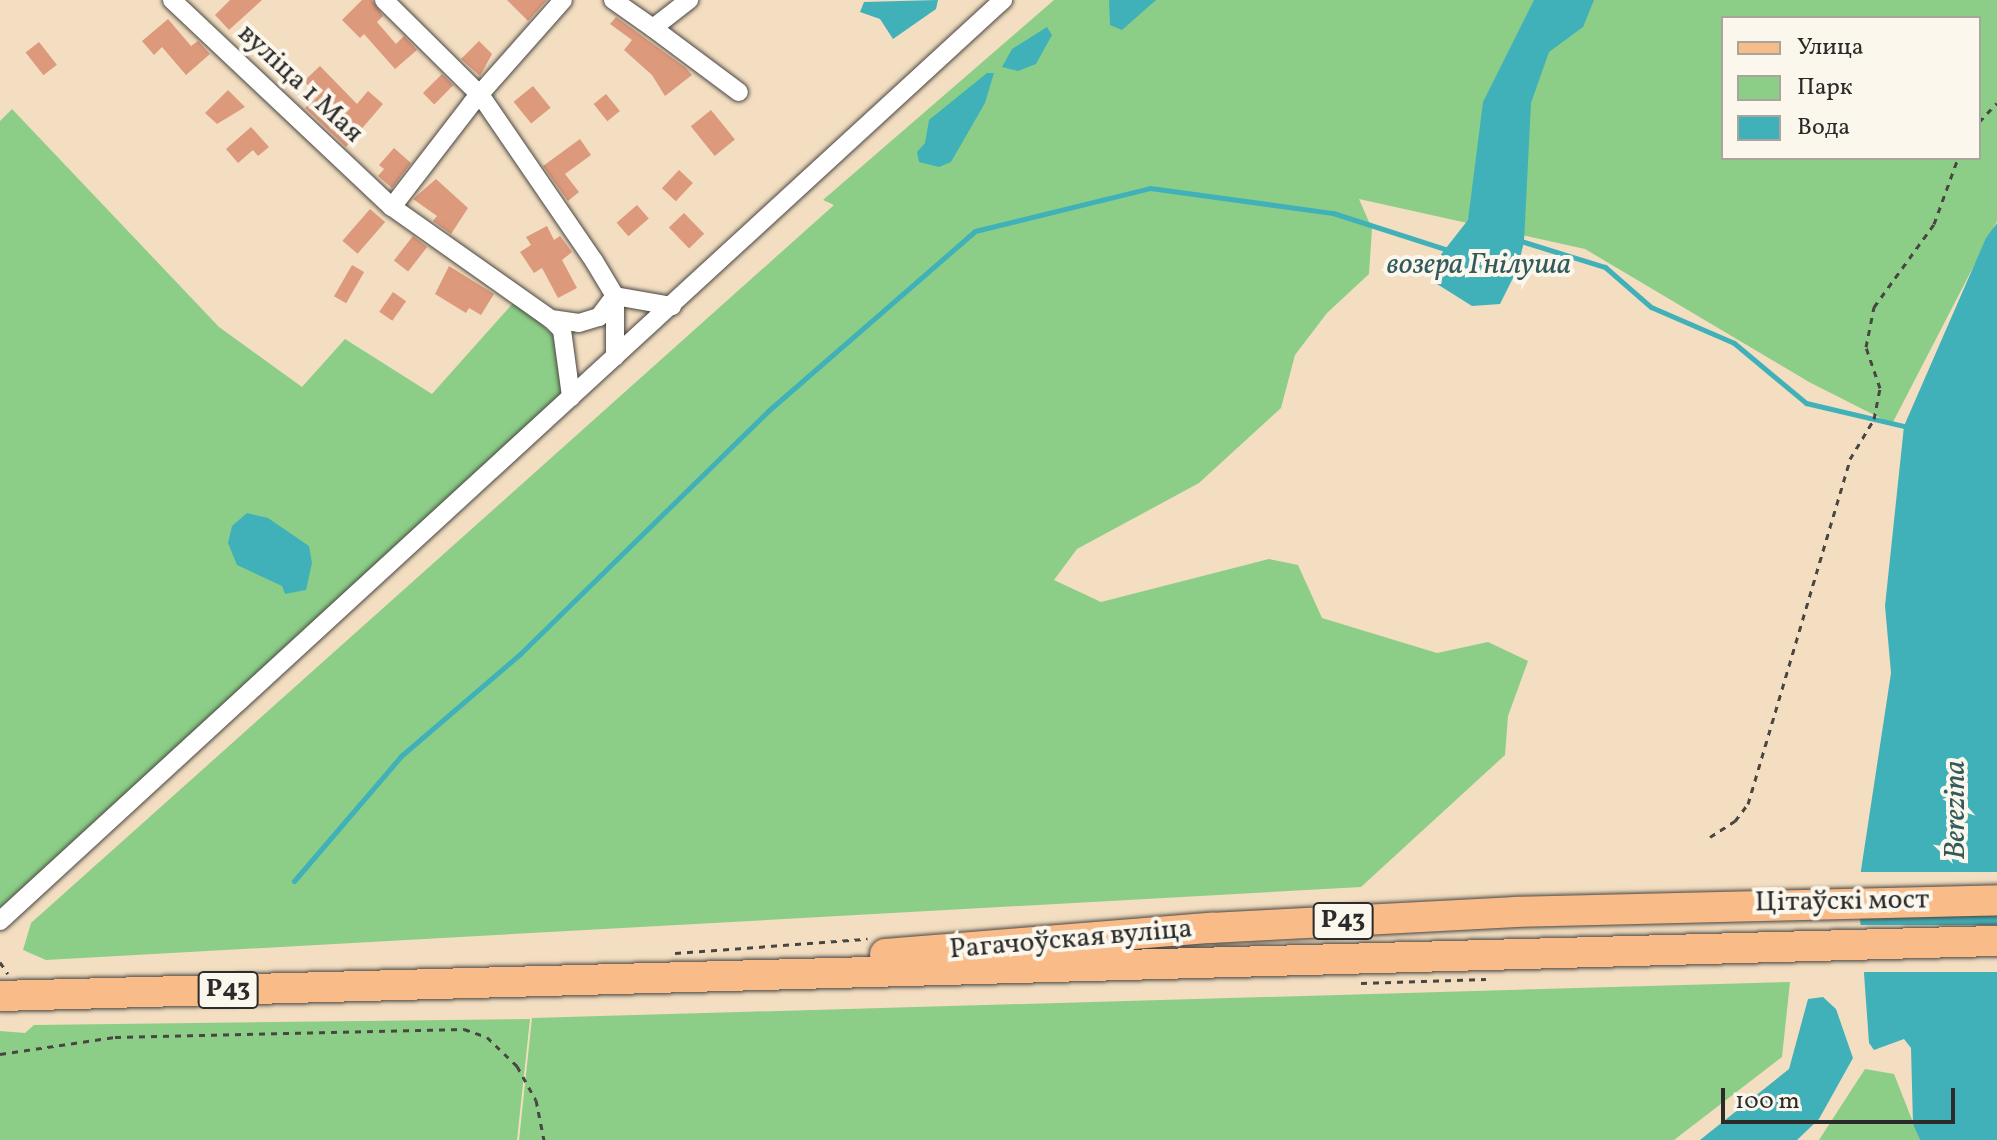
<!DOCTYPE html>
<meta charset="utf-8">
<style>
body{margin:0}
#map{position:relative;width:1997px;height:1140px;overflow:hidden;background:#f3dec1;font-family:Vollkorn,serif}
div>[style]{position:absolute}
.green>*{inset:0;background:#8cce87}
.water>*{inset:0;background:#40b1b9}
.pier>*{inset:0;background:#f3dec1;transform-origin:0 0}
.stream>*{height:5px;margin:-2.5px;padding:0 2.5px;transform-origin:2.5px;border-radius:2.5px;background:#40b1b9}
.building>*{inset:0;background:#dd997c;transform-origin:0 0}
.path>*{height:3px;margin-top:-1.5px;transform-origin:0;background:repeating-linear-gradient(90deg,#494642 0 6px,transparent 0 12px)}
.roads{filter:drop-shadow(0 0 2px #494642) drop-shadow(0 0 2px #494642)}
.minor>*{height:18px;margin:-9px;padding:0 9px;transform-origin:9px;border-radius:9px;background:#fff}
.primary>*{height:30px;margin:-15px;padding:0 15px;transform-origin:15px;border-radius:15px;background:#f9bc89}
span{translate:-50% -50%;white-space:nowrap;text-align:center;line-height:1.15;-webkit-text-stroke:8px #fbf7ec;paint-order:stroke}
.shield-label span{padding:2px 6px;background:#fbf7ec;border:2px solid;border-radius:6px;-webkit-text-stroke-width:0}
.shield-label{font-size:26px;color:#2b2b2b;font-weight:700}
.street-label{font-size:28px;color:#2b2b2b}
.water-label{font-size:30px;color:#325a5d;font-style:italic}
.legend{position:absolute;left:1721px;top:16px;width:260px;height:144px;box-sizing:border-box;background:#fbf7ec;border:2px solid #a8a59f;margin:0;padding:10px 14px;list-style:none;font-size:24px;color:#2b2b2b}
.legend li{display:flex;align-items:center;gap:16px;height:40px}
.legend b{width:40px;border:2px solid #a8a59f}
.scale{position:absolute;left:1721px;top:1088px;width:234px;height:36px;box-sizing:border-box;border:4px solid #2b2b2b;border-top:0;padding-left:10px;font-size:24px;line-height:28px;white-space:nowrap;color:#2b2b2b;-webkit-text-stroke:6px #fbf7ec;paint-order:stroke}
</style>
<div id="map">
<div class="green">
<i style="clip-path:polygon(evenodd,1054px 0,1997px 0,1997px 221px,1892px 424px,1809px 382px,1585px 249px,1359px 199px,1372px 229px,1369px 274px,1327px 313px,1295px 355px,1281px 408px,1199px 483px,1077px 549px,1054px 580px,1101px 602px,1269px 559px,1298px 565px,1322px 618px,1437px 653px,1488px 642px,1528px 661px,1508px 716px,1505px 755px,1361px 887px,46px 960px,23px 950px,31px 923px,834px 205px,823px 200px,1054px 0,1723px 18px,1979px 18px,1979px 158px,1723px 158px,1723px 18px)"></i>
<i style="clip-path:polygon(12px 109px,219px 327px,302px 387px,345px 339px,432px 394px,515px 301px,553px 335px,562px 395px,0 908px,0 121px)"></i>
<i style="clip-path:polygon(1790px 982px,1782px 1057px,1674px 1140px,519px 1140px,532px 1018px)"></i>
<i style="clip-path:polygon(530px 1019px,517px 1140px,0 1140px,0 1031px,25px 1033px,34px 1025px)"></i>
<i style="clip-path:polygon(1865px 1069px,1894px 1074px,1920px 1140px,1819px 1140px)"></i>
</div>
<div class="water">
<i style="clip-path:polygon(938px 0,936px 9px,893px 39px,880px 19px,860px 12px,864px 2px)"></i>
<i style="clip-path:polygon(1109px 0,1156px 0,1122px 30px,1110px 25px)"></i>
<i style="clip-path:polygon(1534px 0,1594px 0,1583px 27px,1549px 52px,1531px 103px,1524px 242px,1517px 270px,1500px 304px,1472px 306px,1437px 284px,1428px 271px,1468px 220px,1483px 102px)"></i>
<i style="clip-path:polygon(1047px 27px,1052px 35px,1036px 64px,1018px 71px,1002px 67px,1012px 49px)"></i>
<i style="clip-path:polygon(987px 73px,994px 73px,985px 103px,951px 162px,939px 167px,919px 162px,917px 152px,925px 143px,929px 120px)"></i>
<i style="clip-path:polygon(1997px 223px,1997px 1140px,1920px 1140px,1913px 1124px,1911px 1048px,1904px 1039px,1874px 1050px,1869px 1043px,1858px 890px,1891px 673px,1885px 606px,1904px 426px,1986px 238px)"></i>
<i style="clip-path:polygon(247px 513px,268px 518px,309px 546px,312px 563px,306px 590px,285px 594px,282px 586px,237px 565px,228px 543px,232px 526px)"></i>
<i style="clip-path:polygon(1823px 997px,1836px 1009px,1853px 1058px,1819px 1119px,1797px 1140px,1700px 1140px,1789px 1069px,1808px 999px)"></i>
</div>
<div class="pier">
<i style="left:1997px;top:872px;width:44px;height:140px;rotate:90deg"></i>
<i style="left:1997px;top:925px;width:47px;height:139px;rotate:90deg"></i>
</div>
<div class="stream">
<i style="left:1524px;top:242px;width:85px;rotate:17.2deg"></i>
<i style="left:1605px;top:267px;width:61px;rotate:41deg"></i>
<i style="left:1651px;top:307px;width:90px;rotate:23.4deg"></i>
<i style="left:1734px;top:343px;width:94px;rotate:39.8deg"></i>
<i style="left:1806px;top:403px;width:101px;rotate:13.2deg"></i>
<i style="left:294px;top:881px;width:165px;rotate:-49.4deg"></i>
<i style="left:401px;top:756px;width:157px;rotate:-40.6deg"></i>
<i style="left:520px;top:654px;width:347px;rotate:-44.4deg"></i>
<i style="left:768px;top:411px;width:274px;rotate:-41deg"></i>
<i style="left:975px;top:231px;width:180px;rotate:-13.8deg"></i>
<i style="left:1150px;top:188px;width:185px;rotate:7.8deg"></i>
<i style="left:1333px;top:213px;width:118px;rotate:17.8deg"></i>
</div>
<div class="building">
<i style="clip-path:polygon(230px 0,262px 0,229px 30px,215px 15px)"></i>
<i style="clip-path:polygon(362px 0,372px 0,383px 16px,377px 22px,396px 44px,404px 36px,417px 50px,395px 69px,364px 34px,360px 38px,342px 20px)"></i>
<i style="clip-path:polygon(507px 0,547px 0,528px 21px)"></i>
<i style="clip-path:polygon(616px 17px,686px 68px,692px 75px,665px 96px,652px 75px,624px 50px,632px 40px,610px 24px)"></i>
<i style="clip-path:polygon(168px 19px,191px 46px,198px 41px,210px 54px,186px 75px,162px 47px,154px 55px,142px 41px)"></i>
<i style="clip-path:polygon(479px 41px,492px 54px,480px 76px,461px 59px)"></i>
<i style="left:39px;top:42px;width:29px;height:17px;rotate:52deg"></i>
<i style="clip-path:polygon(320px 66px,357px 104px,368px 91px,383px 104px,346px 147px,305px 108px,318px 96px,304px 81px)"></i>
<i style="left:442px;top:74px;width:16px;height:27px;rotate:45deg"></i>
<i style="left:533px;top:86px;width:28px;height:25px;rotate:51deg"></i>
<i style="clip-path:polygon(228px 90px,245px 107px,217px 124px,205px 113px)"></i>
<i style="left:606px;top:94px;width:22px;height:16px;rotate:51deg"></i>
<i style="left:711px;top:110px;width:38px;height:26px;rotate:51deg"></i>
<i style="clip-path:polygon(251px 127px,269px 147px,258px 156px,253px 150px,238px 163px,226px 149px)"></i>
<i style="clip-path:polygon(580px 139px,591px 155px,565px 174px,579px 192px,568px 201px,543px 166px)"></i>
<i style="clip-path:polygon(394px 148px,411px 163px,392px 188px,378px 176px,384px 169px,379px 165px)"></i>
<i style="left:679px;top:170px;width:19px;height:25px;rotate:43deg"></i>
<i style="clip-path:polygon(436px 179px,468px 208px,451px 234px,433px 221px,437px 216px,413px 199px)"></i>
<i style="left:637px;top:205px;width:18px;height:27px;rotate:49deg"></i>
<i style="left:370px;top:209px;width:20px;height:42px;rotate:41deg"></i>
<i style="left:684px;top:213px;width:29px;height:21px;rotate:46deg"></i>
<i style="clip-path:polygon(547px 226px,554px 240px,560px 236px,572px 252px,562px 260px,577px 288px,558px 298px,542px 268px,534px 273px,520px 252px,531px 245px,526px 237px)"></i>
<i style="left:413px;top:236px;width:18px;height:31px;rotate:38deg"></i>
<i style="left:352px;top:265px;width:14px;height:36px;rotate:30deg"></i>
<i style="clip-path:polygon(449px 266px,494px 294px,481px 315px,469px 308px,466px 313px,435px 294px)"></i>
<i style="left:393px;top:292px;width:16px;height:24px;rotate:35deg"></i>
</div>
<div class="path">
<i style="left:1979px;top:122px;width:26px;rotate:-47deg"></i>
<i style="left:1710px;top:837px;width:30px;rotate:-33deg"></i>
<i style="left:1735px;top:821px;width:21px;rotate:-53deg"></i>
<i style="left:1748px;top:804px;width:360px;rotate:-73.5deg"></i>
<i style="left:1850px;top:459px;width:47px;rotate:-59deg"></i>
<i style="left:1874px;top:419px;width:32px;rotate:-79deg"></i>
<i style="left:1880px;top:388px;width:43px;rotate:-108.9deg"></i>
<i style="left:1866px;top:347px;width:41px;rotate:-78.7deg"></i>
<i style="left:1874px;top:307px;width:102px;rotate:-54.1deg"></i>
<i style="left:1934px;top:224px;width:70px;rotate:-70deg"></i>
<i style="left:675px;top:953px;width:193px;rotate:-4.2deg"></i>
<i style="left:0;top:962px;width:14px;rotate:56deg"></i>
<i style="left:1361px;top:983px;width:125px;rotate:-1.8deg"></i>
<i style="left:0;top:1054px;width:116px;rotate:-8.4deg"></i>
<i style="left:115px;top:1037px;width:349px;rotate:-1.3deg"></i>
<i style="left:464px;top:1029px;width:24px;rotate:19deg"></i>
<i style="left:487px;top:1037px;width:42px;rotate:44deg"></i>
<i style="left:517px;top:1066px;width:39px;rotate:61deg"></i>
<i style="left:536px;top:1100px;width:41px;rotate:78.7deg"></i>
</div>
<div class="roads">
<div class="minor">
<i style="left:172px;top:0;width:302px;rotate:43.3deg"></i>
<i style="left:392px;top:207px;width:194px;rotate:35.2deg"></i>
<i style="left:551px;top:319px;width:16px;rotate:45deg"></i>
<i style="left:562px;top:330px;width:68px;rotate:82.3deg"></i>
<i style="left:384px;top:0;width:136px;rotate:44.7deg"></i>
<i style="left:481px;top:96px;width:200px;rotate:55.6deg"></i>
<i style="left:594px;top:261px;width:41px;rotate:59deg"></i>
<i style="left:615px;top:296px;width:61px;rotate:90deg"></i>
<i style="left:613px;top:0;width:49px;rotate:35deg"></i>
<i style="left:653px;top:28px;width:46px;rotate:-37.9deg"></i>
<i style="left:653px;top:28px;width:107px;rotate:36.7deg"></i>
<i style="left:392px;top:207px;width:131px;rotate:-52.4deg"></i>
<i style="left:472px;top:103px;width:137px;rotate:-48.5deg"></i>
<i style="left:551px;top:319px;width:28px;rotate:8deg"></i>
<i style="left:579px;top:323px;width:21px;rotate:-17deg"></i>
<i style="left:599px;top:317px;width:26px;rotate:-53deg"></i>
<i style="left:615px;top:296px;width:58px;rotate:10deg"></i>
<i style="left:0;top:921px;width:1362px;rotate:-42.56deg"></i>
</div>
<div class="primary">
<i style="left:885px;top:954px;width:327px;rotate:-4.6deg"></i>
<i style="left:1211px;top:928px;width:305px;rotate:-3deg"></i>
<i style="left:1516px;top:912px;width:481px;rotate:-1.4deg"></i>
<i style="left:0;top:996px;width:1998px;rotate:-1.58deg"></i>
</div>
</div>
<div class="shield-label">
<span style="left:1343px;top:921px">Р43</span>
<span style="left:228px;top:990px">Р43</span>
</div>
<div class="street-label">
<span style="left:300px;top:84px;rotate:43deg">вуліца 1 Мая</span>
<span style="left:1842px;top:902px;rotate:-1deg">Цітаўскі мост</span>
<span style="left:1071px;top:940px;rotate:-5deg">Рагачоўская вуліца</span>
</div>
<div class="water-label">
<span style="left:1479px;top:265px">возера Гнілуша</span>
<span style="left:1956px;top:810px;rotate:-90deg">Berezina</span>
</div>
<ul class="legend">
<li><b style="height:10px;background:#f9bc89"></b>Улица</li>
<li><b style="height:22px;background:#8cce87"></b>Парк</li>
<li><b style="height:22px;background:#40b1b9"></b>Вода</li>
</ul>
<div class="scale">100 m</div>
</div>
